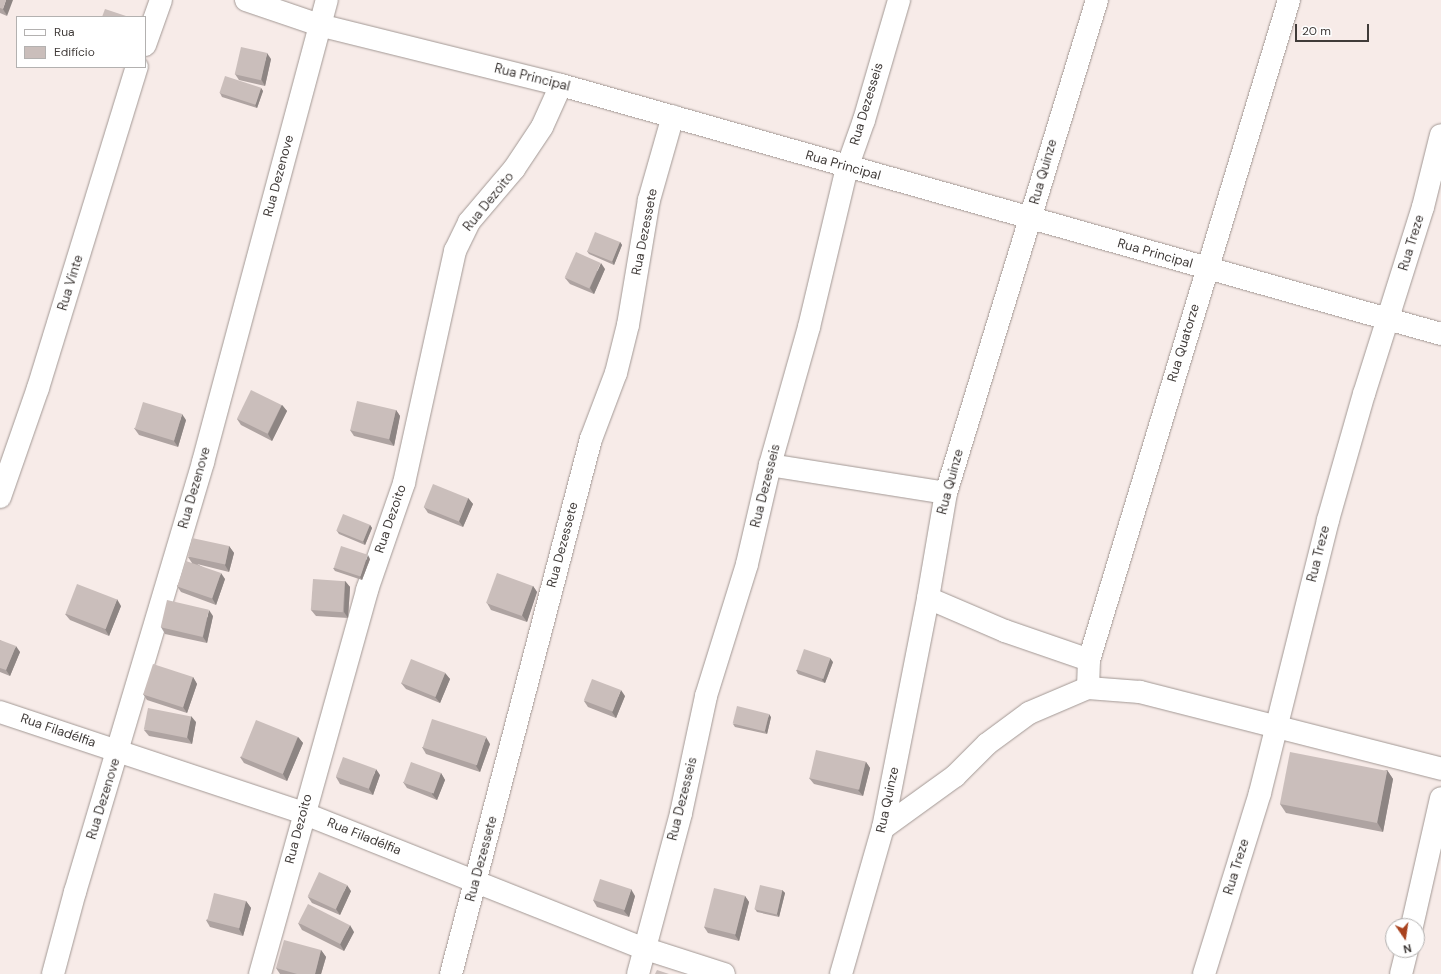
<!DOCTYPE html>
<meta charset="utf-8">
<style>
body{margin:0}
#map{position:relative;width:1441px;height:974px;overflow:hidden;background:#f7ebe8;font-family:"DM Sans",sans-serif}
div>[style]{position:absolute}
.roads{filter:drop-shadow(0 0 1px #a29894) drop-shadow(0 0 1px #a29894)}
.minor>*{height:22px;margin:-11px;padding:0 11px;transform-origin:11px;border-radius:11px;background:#fff}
.wall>*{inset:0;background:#aea3a1}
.shaded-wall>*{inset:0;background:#8d8583}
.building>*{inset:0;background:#cabebb;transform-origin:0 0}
span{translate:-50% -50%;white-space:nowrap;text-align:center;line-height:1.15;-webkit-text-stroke:4px #fff;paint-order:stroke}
.street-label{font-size:13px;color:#403b39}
.legend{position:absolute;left:16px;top:16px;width:130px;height:52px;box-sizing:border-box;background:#fff;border:1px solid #b3b1b0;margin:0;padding:5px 7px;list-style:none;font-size:12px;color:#403b39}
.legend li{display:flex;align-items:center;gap:8px;height:20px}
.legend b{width:20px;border:1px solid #b3b1b0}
.north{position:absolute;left:1385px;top:918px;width:40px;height:40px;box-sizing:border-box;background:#fff;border:1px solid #b3b1b0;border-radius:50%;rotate:167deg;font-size:11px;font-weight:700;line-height:16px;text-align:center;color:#403b39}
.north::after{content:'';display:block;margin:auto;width:14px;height:18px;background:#a9421e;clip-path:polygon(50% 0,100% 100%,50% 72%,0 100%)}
.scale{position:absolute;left:1295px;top:24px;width:74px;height:18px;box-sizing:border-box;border:2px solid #403b39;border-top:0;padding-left:5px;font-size:12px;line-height:14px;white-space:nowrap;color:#403b39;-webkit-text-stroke:3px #fff;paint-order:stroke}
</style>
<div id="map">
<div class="roads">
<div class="minor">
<i style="left:246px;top:0;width:77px;rotate:18.9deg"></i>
<i style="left:319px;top:25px;width:249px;rotate:13.9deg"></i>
<i style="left:561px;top:85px;width:915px;rotate:15.8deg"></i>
<i style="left:145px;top:45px;width:48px;rotate:-70.4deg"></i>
<i style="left:770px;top:465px;width:178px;rotate:9deg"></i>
<i style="left:0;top:497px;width:115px;rotate:-70.8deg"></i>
<i style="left:38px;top:388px;width:336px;rotate:-72.9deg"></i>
<i style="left:928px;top:598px;width:84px;rotate:23.2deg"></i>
<i style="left:1005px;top:631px;width:89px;rotate:19deg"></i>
<i style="left:1088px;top:688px;width:28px;rotate:-88deg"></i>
<i style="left:1089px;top:660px;width:690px;rotate:-73.14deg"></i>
<i style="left:0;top:712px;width:319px;rotate:18.4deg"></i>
<i style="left:303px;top:813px;width:366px;rotate:21.7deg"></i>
<i style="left:643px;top:948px;width:85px;rotate:17.8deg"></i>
<i style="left:883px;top:828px;width:89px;rotate:-35.8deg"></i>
<i style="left:955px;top:776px;width:45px;rotate:-45deg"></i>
<i style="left:987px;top:744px;width:52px;rotate:-36.4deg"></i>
<i style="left:1029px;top:713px;width:64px;rotate:-23deg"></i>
<i style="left:1088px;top:688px;width:52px;rotate:4.4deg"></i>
<i style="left:1140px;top:692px;width:311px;rotate:14.3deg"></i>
<i style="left:1412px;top:926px;width:131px;rotate:-77.2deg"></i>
<i style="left:53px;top:974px;width:85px;rotate:-75deg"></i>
<i style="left:75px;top:892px;width:449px;rotate:-73.4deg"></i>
<i style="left:203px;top:462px;width:478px;rotate:-75deg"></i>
<i style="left:260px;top:974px;width:399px;rotate:-74.4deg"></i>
<i style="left:367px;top:590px;width:113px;rotate:-70.9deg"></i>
<i style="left:404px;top:483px;width:238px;rotate:-77.6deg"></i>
<i style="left:455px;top:251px;width:32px;rotate:-64deg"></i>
<i style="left:469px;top:222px;width:70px;rotate:-49.7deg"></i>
<i style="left:514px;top:169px;width:50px;rotate:-56.3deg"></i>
<i style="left:542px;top:127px;width:46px;rotate:-65.7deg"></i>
<i style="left:451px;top:974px;width:553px;rotate:-75.34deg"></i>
<i style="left:591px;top:439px;width:71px;rotate:-69.3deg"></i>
<i style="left:616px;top:373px;width:49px;rotate:-76deg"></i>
<i style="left:628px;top:325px;width:127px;rotate:-80.5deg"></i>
<i style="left:649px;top:200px;width:87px;rotate:-74.1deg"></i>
<i style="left:638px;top:974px;width:167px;rotate:-75deg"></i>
<i style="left:681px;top:813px;width:120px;rotate:-77.9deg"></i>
<i style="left:706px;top:696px;width:138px;rotate:-72.7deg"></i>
<i style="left:747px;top:564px;width:102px;rotate:-76.9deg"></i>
<i style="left:770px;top:465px;width:143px;rotate:-74.2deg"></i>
<i style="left:809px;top:327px;width:163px;rotate:-76.6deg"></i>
<i style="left:847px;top:168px;width:51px;rotate:-70.5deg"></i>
<i style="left:864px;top:120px;width:125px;rotate:-73.7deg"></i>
<i style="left:841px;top:974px;width:152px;rotate:-74deg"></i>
<i style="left:883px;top:828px;width:234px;rotate:-78.9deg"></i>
<i style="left:928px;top:598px;width:107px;rotate:-80.3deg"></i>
<i style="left:946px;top:493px;width:516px;rotate:-72.97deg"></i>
<i style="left:1204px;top:974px;width:189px;rotate:-72.8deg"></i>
<i style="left:1260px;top:793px;width:281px;rotate:-76deg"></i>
<i style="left:1328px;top:520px;width:131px;rotate:-74.1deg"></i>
<i style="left:1364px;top:394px;width:196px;rotate:-72.5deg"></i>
<i style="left:1423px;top:207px;width:74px;rotate:-76deg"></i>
<i style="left:1401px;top:974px;width:25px;rotate:-76deg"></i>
</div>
</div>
<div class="wall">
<i style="clip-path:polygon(0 0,7px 16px,0 13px)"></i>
<i style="clip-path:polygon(271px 59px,265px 86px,239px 80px,235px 74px)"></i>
<i style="clip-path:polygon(261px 88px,263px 91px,257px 108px,222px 97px,220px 93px)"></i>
<i style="clip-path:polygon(620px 242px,622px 245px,614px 265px,589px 254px,587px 251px)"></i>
<i style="clip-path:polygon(605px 269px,594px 294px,570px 284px,565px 278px)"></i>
<i style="clip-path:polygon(282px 405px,287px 411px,272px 441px,241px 425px,237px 419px)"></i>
<i style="clip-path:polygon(396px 410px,400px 416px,394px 446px,354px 436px,350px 430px)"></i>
<i style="clip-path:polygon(186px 420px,178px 447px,139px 435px,134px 428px)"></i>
<i style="clip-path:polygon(468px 498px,473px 504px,463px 527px,428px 513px,424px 507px)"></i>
<i style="clip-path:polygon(370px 525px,372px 528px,365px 545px,339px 534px,337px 531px)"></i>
<i style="clip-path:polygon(229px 546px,234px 553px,229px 572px,197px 564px,225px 579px,216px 605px,181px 592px,177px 586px,192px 563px,188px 557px)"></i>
<i style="clip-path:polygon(370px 559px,362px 580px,335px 571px,333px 568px)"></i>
<i style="clip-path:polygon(345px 581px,350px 587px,348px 618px,316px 616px,311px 610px)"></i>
<i style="clip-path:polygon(533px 586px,537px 592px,527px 622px,491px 610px,487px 603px)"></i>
<i style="clip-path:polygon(121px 606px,109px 636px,70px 620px,65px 614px)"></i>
<i style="clip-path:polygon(213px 616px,207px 643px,165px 634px,161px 627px)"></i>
<i style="clip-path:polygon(0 640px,20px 652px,10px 676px,0 672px)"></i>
<i style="clip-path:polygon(833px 662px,825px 683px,798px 674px,796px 670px)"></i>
<i style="clip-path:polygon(445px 673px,450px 679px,440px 703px,406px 689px,401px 683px)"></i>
<i style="clip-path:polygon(193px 677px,197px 684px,187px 713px,147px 700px,143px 694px)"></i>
<i style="clip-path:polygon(625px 696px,616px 718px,588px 707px,584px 701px)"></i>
<i style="clip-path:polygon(771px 717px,767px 734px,735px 727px,733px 724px)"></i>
<i style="clip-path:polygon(196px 722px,192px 744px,149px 736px,144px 730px)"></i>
<i style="clip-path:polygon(298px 737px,303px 743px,287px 781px,244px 763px,240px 757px)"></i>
<i style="clip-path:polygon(490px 744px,480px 772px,426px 754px,422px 747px)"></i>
<i style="clip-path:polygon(866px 762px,870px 768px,863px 796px,814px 784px,809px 778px)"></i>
<i style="clip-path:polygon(1387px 770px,1393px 779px,1383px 832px,1286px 813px,1280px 804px)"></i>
<i style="clip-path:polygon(441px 773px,445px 780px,437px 800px,407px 788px,403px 782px)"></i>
<i style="clip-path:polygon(380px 775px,373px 795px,340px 784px,336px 777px)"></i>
<i style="clip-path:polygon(782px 890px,785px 893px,779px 917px,757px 912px,755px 909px)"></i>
<i style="clip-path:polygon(351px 891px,340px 915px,312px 903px,308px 897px)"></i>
<i style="clip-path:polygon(635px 896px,629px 917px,597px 907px,593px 900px)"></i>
<i style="clip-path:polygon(745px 896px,749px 902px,739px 941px,708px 933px,704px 927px)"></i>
<i style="clip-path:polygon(246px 901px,251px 908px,243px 936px,210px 927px,206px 920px)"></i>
<i style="clip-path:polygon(298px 923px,354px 932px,344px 951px,302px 930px)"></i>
<i style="clip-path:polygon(321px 950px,326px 957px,321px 974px,280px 974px,276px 968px)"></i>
</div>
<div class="shaded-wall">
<i style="clip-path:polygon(6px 0,13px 0,7px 16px,3px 9px)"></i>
<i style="clip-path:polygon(267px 53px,271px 59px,265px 86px,261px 79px)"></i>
<i style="clip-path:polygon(261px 88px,263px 91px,257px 108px,255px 105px)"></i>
<i style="clip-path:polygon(620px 242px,622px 245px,614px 265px,612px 261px)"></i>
<i style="clip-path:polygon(601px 263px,605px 269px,594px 294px,590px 288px)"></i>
<i style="clip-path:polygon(282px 405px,287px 411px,272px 441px,268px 434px)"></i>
<i style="clip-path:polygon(396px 410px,400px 416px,394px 446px,389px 439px)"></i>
<i style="clip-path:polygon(182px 414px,186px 420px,178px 447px,174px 441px)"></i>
<i style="clip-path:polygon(468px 498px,473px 504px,463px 527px,459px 521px)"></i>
<i style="clip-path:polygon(370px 525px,372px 528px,365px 545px,363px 541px)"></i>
<i style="clip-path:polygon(229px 546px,234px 553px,229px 572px,225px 565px)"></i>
<i style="clip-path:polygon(368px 555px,370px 559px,362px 580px,360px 577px)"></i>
<i style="clip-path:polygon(221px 573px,225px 579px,216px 605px,212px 598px)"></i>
<i style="clip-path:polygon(345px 581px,350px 587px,348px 618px,344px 612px)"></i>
<i style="clip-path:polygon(533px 586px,537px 592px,527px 622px,522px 615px)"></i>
<i style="clip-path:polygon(117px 599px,121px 606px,109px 636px,105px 629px)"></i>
<i style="clip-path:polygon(209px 610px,213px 616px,207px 643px,203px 637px)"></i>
<i style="clip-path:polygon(16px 646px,20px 652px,10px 676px,6px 670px)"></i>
<i style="clip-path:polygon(830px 658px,833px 662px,825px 683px,822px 680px)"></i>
<i style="clip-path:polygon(445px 673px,450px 679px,440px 703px,435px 697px)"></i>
<i style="clip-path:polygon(193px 677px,197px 684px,187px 713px,183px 707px)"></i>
<i style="clip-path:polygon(621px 690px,625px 696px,616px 718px,612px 712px)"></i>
<i style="clip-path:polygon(769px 714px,771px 717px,767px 734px,765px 731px)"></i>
<i style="clip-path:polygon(191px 716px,196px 722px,192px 744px,187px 737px)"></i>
<i style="clip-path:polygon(298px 737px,303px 743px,287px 781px,283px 774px)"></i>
<i style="clip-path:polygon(486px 737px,490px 744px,480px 772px,476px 766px)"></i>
<i style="clip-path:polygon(866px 762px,870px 768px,863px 796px,858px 790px)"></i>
<i style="clip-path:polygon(376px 769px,380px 775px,373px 795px,369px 789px)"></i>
<i style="clip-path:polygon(1387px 770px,1393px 779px,1383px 832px,1377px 822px)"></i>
<i style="clip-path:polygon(441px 773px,445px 780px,437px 800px,432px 794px)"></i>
<i style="clip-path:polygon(347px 885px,351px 891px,340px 915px,336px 909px)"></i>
<i style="clip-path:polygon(631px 889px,635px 896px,629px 917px,624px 911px)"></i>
<i style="clip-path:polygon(782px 890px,785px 893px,779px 917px,777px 914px)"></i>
<i style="clip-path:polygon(745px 896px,749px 902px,739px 941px,735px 935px)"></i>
<i style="clip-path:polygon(246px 901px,251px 908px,243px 936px,239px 929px)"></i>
<i style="clip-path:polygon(350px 925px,354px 932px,344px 951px,340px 944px)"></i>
<i style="clip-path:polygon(321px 950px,326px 957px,321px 974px,315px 974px)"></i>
</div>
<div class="building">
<i style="clip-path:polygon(0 0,6px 0,3px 9px,0 8px)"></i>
<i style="clip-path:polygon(105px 9px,129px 17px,102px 17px)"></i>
<i style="left:241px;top:47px;width:27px;height:28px;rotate:13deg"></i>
<i style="left:225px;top:76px;width:38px;height:18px;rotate:18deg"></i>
<i style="left:595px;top:232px;width:27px;height:21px;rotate:22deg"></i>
<i style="left:576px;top:252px;width:27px;height:28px;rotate:24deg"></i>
<i style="left:251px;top:390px;width:34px;height:32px;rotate:26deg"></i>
<i style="left:357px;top:401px;width:40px;height:30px;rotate:13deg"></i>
<i style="left:143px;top:402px;width:41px;height:28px;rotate:17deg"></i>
<i style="left:433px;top:484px;width:38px;height:25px;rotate:22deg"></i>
<i style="left:343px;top:514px;width:29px;height:18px;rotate:22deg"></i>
<i style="left:192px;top:538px;width:38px;height:19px;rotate:12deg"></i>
<i style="left:341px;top:546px;width:28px;height:23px;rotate:18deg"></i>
<i style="left:186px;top:561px;width:37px;height:27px;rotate:19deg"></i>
<i style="left:497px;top:573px;width:38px;height:32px;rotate:20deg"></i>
<i style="left:313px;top:579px;width:32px;height:31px;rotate:4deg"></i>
<i style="left:77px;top:584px;width:43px;height:32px;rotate:21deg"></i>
<i style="left:167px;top:600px;width:43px;height:28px;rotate:13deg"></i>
<i style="clip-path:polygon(0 640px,16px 646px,6px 670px,0 668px)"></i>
<i style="left:804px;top:649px;width:28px;height:22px;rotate:19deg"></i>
<i style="left:411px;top:659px;width:37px;height:26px;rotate:22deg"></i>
<i style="left:153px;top:664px;width:42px;height:32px;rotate:18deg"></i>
<i style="left:592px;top:679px;width:31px;height:23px;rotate:21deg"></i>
<i style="left:737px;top:706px;width:33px;height:18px;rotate:14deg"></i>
<i style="left:148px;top:708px;width:44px;height:22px;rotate:11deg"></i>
<i style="left:432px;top:719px;width:57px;height:30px;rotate:18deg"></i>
<i style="left:256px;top:720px;width:45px;height:40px;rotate:22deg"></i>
<i style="left:816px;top:750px;width:51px;height:29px;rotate:13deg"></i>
<i style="left:1290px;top:752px;width:99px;height:53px;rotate:11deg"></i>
<i style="left:343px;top:757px;width:35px;height:21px;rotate:20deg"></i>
<i style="left:411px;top:762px;width:32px;height:22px;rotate:20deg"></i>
<i style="left:319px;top:872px;width:31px;height:27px;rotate:25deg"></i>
<i style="left:600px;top:879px;width:33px;height:22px;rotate:18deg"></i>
<i style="left:760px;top:885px;width:23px;height:25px;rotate:13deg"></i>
<i style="left:714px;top:888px;width:32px;height:40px;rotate:14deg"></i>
<i style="left:214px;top:893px;width:33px;height:28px;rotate:14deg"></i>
<i style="left:308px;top:904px;width:47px;height:21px;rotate:27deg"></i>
<i style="clip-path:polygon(284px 940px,321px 950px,315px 974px,297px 974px,276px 968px)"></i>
<i style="clip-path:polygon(657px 970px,669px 974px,655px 974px)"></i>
</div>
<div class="street-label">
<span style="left:532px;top:78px;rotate:14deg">Rua Principal</span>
<span style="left:867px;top:104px;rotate:-73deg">Rua Dezesseis</span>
<span style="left:843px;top:166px;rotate:16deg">Rua Principal</span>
<span style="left:1044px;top:172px;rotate:-74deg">Rua Quinze</span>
<span style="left:279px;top:176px;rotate:-75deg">Rua Dezenove</span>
<span style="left:489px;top:202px;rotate:-51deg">Rua Dezoito</span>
<span style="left:645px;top:232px;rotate:-79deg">Rua Dezessete</span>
<span style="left:1412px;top:243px;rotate:-73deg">Rua Treze</span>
<span style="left:1155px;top:254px;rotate:16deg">Rua Principal</span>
<span style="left:71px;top:283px;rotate:-73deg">Rua Vinte</span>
<span style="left:1184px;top:343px;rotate:-73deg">Rua Quatorze</span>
<span style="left:951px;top:482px;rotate:-75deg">Rua Quinze</span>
<span style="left:766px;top:486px;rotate:-76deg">Rua Dezesseis</span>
<span style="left:195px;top:488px;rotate:-74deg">Rua Dezenove</span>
<span style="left:391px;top:519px;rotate:-71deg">Rua Dezoito</span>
<span style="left:563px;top:545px;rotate:-75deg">Rua Dezessete</span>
<span style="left:1319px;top:554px;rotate:-76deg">Rua Treze</span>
<span style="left:58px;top:731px;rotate:19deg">Rua Filadélfia</span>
<span style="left:104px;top:799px;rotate:-73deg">Rua Dezenove</span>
<span style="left:683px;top:799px;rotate:-76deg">Rua Dezesseis</span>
<span style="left:888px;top:800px;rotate:-78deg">Rua Quinze</span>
<span style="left:299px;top:829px;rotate:-75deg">Rua Dezoito</span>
<span style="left:364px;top:837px;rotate:22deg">Rua Filadélfia</span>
<span style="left:482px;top:859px;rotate:-75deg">Rua Dezessete</span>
<span style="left:1237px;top:867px;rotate:-73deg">Rua Treze</span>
</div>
<ul class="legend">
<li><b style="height:5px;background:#fff"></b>Rua</li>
<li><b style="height:11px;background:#cabebb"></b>Edifício</li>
</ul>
<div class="north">N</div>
<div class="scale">20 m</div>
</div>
